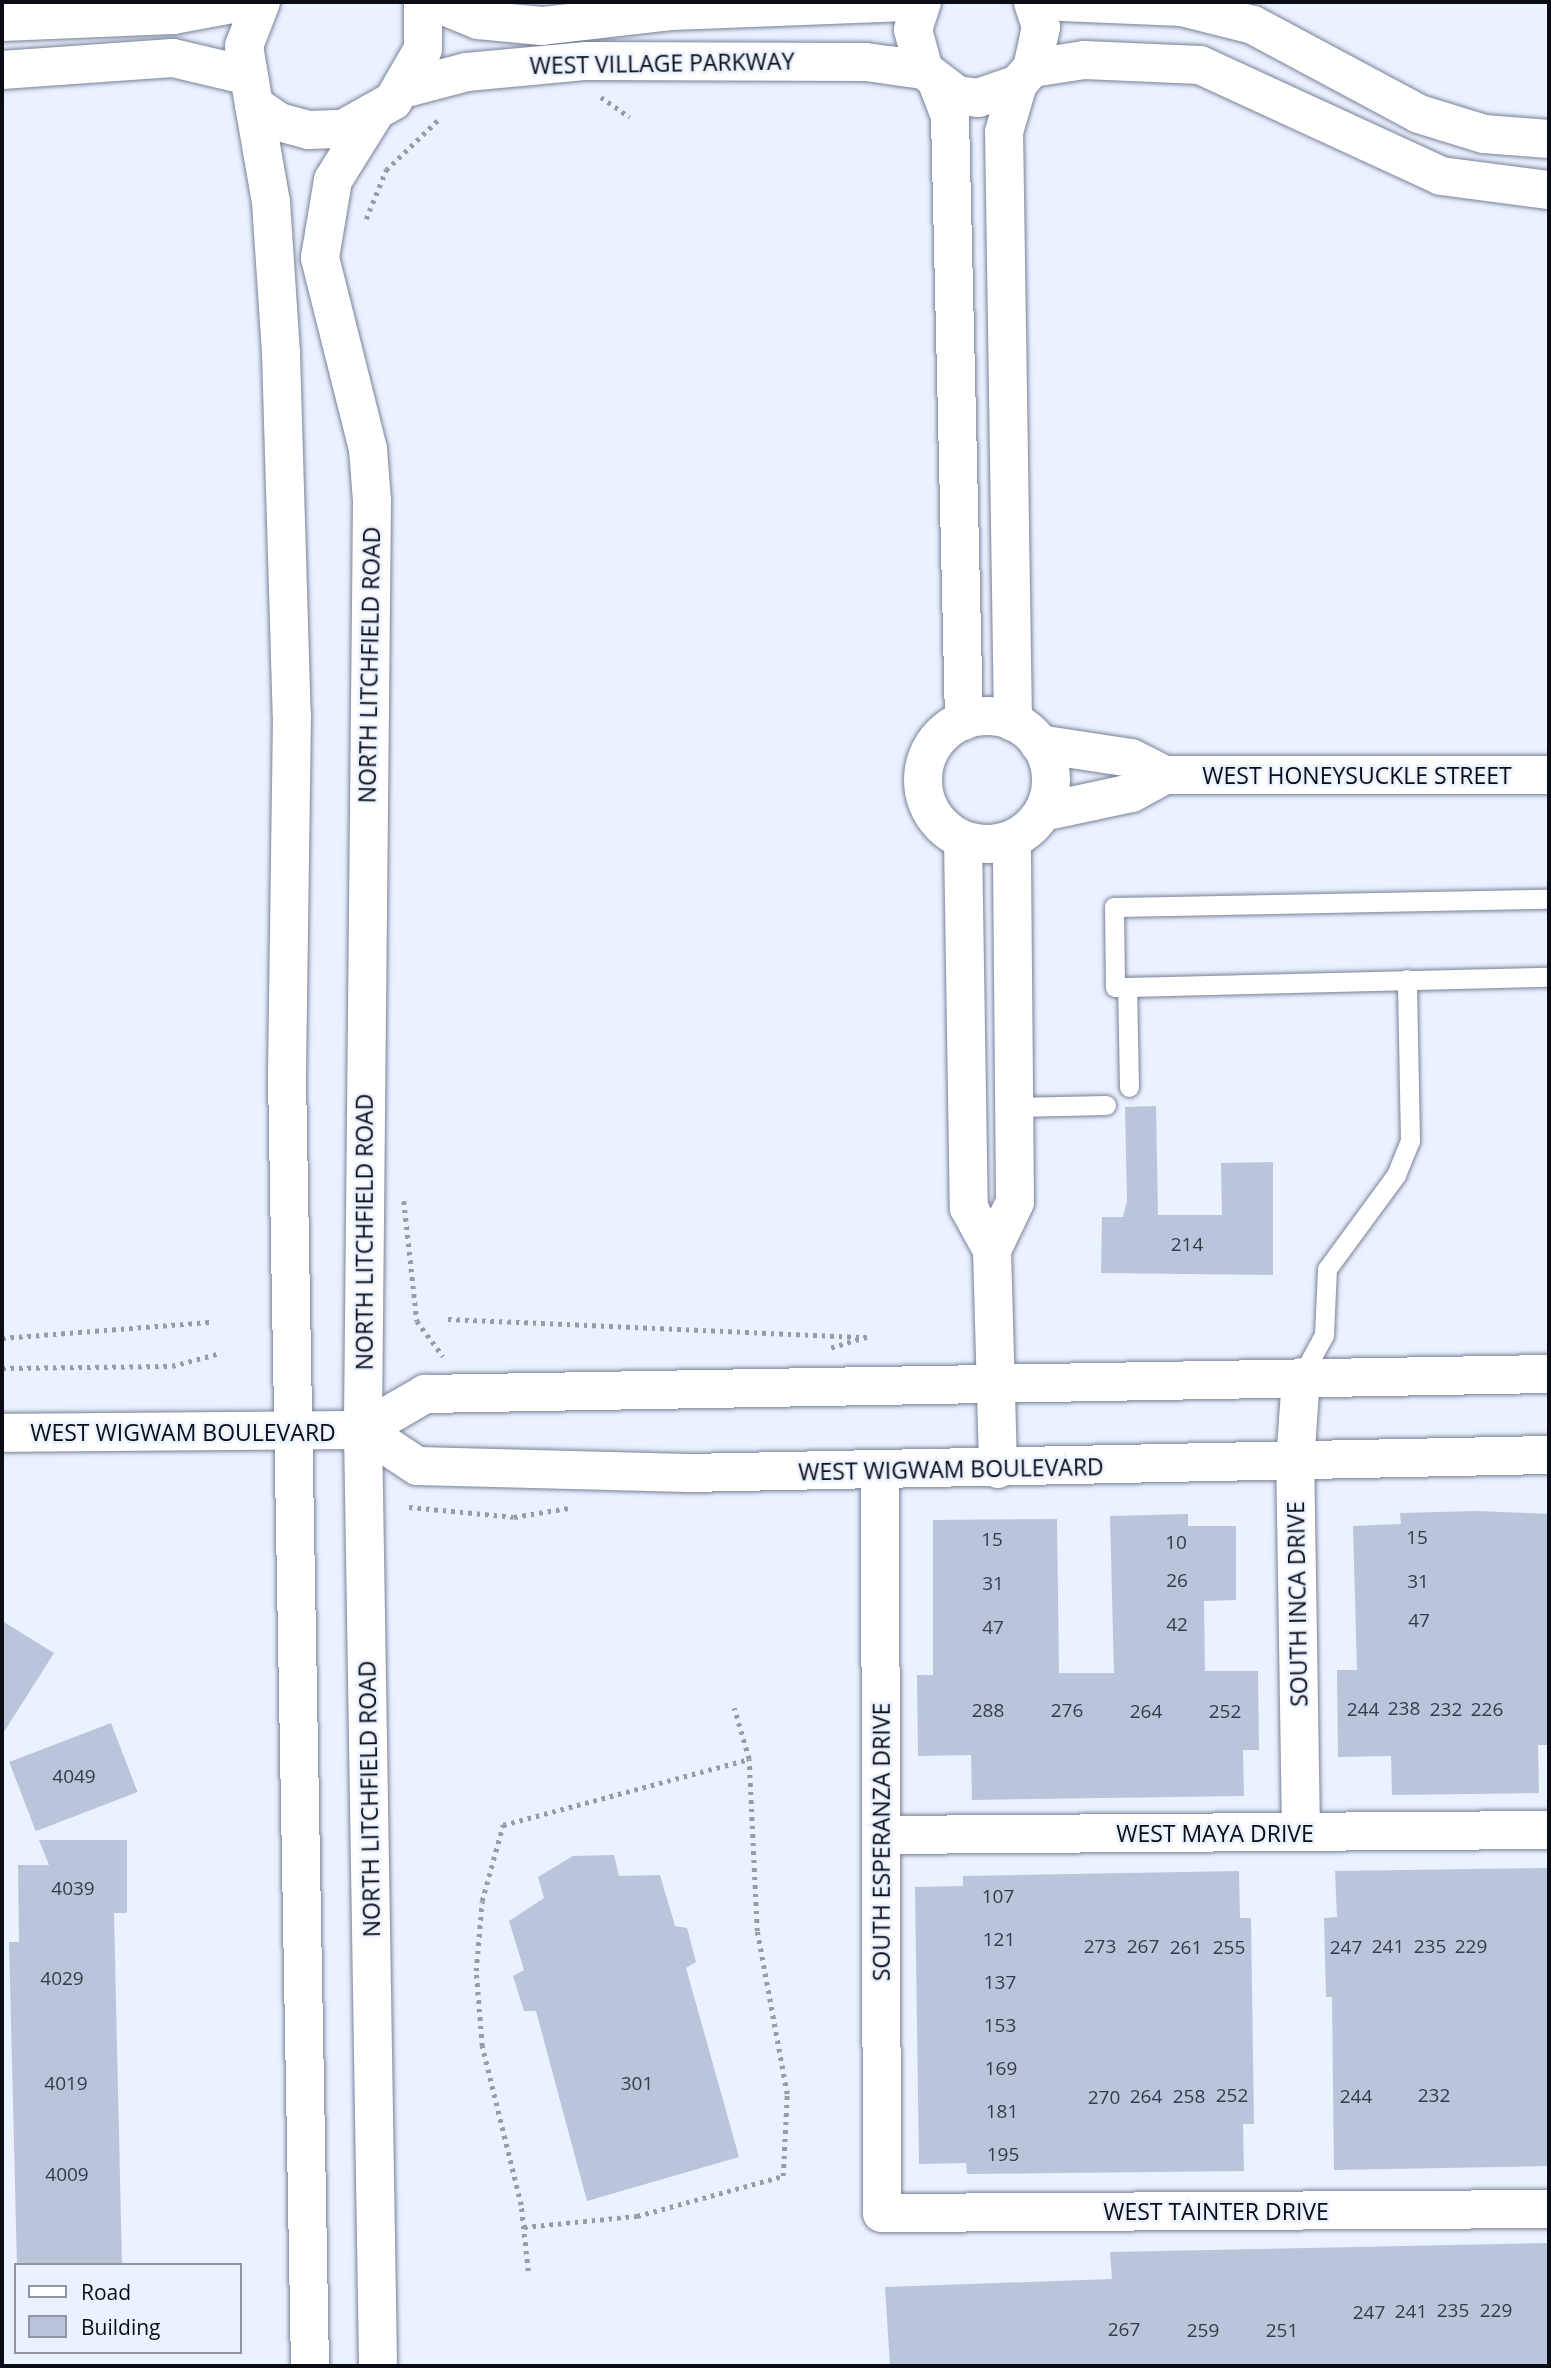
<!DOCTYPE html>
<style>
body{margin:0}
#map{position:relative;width:1551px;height:2368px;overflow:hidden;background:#eaf1ff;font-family:"Open Sans",sans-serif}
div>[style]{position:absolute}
.building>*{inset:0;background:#bac5dc;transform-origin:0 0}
.path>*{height:4.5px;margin-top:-2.25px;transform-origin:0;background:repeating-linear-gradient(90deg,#979ca8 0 3.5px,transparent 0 8.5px)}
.roads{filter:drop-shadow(0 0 2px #788297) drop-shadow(0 0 2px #788297)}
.lane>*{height:19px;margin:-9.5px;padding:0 9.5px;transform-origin:9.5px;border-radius:9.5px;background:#fff}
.street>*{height:38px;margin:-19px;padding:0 19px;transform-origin:19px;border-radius:19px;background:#fff}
.street>.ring{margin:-19px;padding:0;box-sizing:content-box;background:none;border:38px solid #fff;border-radius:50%}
.secondary>*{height:38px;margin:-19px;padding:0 19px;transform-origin:19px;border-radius:19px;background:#fff}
span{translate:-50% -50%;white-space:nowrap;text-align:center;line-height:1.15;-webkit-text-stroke:5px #eaf1ff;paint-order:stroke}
.number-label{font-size:19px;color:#363b47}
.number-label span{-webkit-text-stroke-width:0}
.street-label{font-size:23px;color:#0a0d15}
.frame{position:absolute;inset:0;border:4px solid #0a0d15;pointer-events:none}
.legend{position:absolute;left:14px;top:2263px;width:228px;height:91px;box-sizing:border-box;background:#eaf1ff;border:2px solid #9096a1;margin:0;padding:9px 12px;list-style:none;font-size:21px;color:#0a0d15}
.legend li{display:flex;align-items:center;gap:14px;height:35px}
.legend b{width:35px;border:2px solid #9096a1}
</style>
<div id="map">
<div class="building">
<i style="clip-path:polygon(1156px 1106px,1158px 1215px,1222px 1215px,1221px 1163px,1273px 1162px,1273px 1275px,1101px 1273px,1102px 1217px,1123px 1217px,1127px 1201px,1125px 1107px)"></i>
<i style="clip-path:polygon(1477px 1511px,1549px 1514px,1549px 1745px,1538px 1745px,1539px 1793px,1392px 1795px,1391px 1756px,1338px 1757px,1337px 1670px,1357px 1670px,1353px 1526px,1401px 1524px,1400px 1513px)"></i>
<i style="clip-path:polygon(1188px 1514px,1188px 1526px,1236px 1526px,1236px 1600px,1204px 1601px,1205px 1671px,1258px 1671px,1259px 1750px,1243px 1750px,1244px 1796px,972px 1800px,971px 1755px,918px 1756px,917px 1675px,933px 1675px,933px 1520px,1057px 1519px,1059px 1673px,1114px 1673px,1110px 1516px)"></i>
<i style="clip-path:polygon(2px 1621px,54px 1653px,2px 1735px)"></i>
<i style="left:111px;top:1723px;width:74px;height:109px;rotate:69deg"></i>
<i style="clip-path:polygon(39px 1840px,127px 1840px,127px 1913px,114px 1913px,122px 2265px,17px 2265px,9px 1942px,19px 1942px,18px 1865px,49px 1865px)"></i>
<i style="clip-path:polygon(614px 1855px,619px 1876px,660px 1875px,675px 1926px,687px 1928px,696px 1962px,686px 1968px,739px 2157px,587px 2201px,536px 2011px,524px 2011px,513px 1976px,524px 1970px,509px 1921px,544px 1898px,538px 1877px,573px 1856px)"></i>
<i style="clip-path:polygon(1549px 1868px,1549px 2166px,1334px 2170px,1332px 1997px,1326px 1997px,1324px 1918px,1337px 1917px,1335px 1871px)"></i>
<i style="clip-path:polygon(1239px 1871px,1240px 1918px,1251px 1918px,1254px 2124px,1243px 2124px,1244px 2171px,967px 2174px,966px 2163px,919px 2164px,915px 1887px,963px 1886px,963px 1876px)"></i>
<i style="clip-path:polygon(1548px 2243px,1549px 2366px,890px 2366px,885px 2287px,1112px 2279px,1110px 2252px)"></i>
</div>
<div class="path">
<i style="left:601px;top:97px;width:35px;rotate:35deg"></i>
<i style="left:366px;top:219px;width:53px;rotate:-67.8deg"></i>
<i style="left:386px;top:170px;width:75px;rotate:-43.9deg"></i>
<i style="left:404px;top:1201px;width:121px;rotate:83.8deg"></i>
<i style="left:417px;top:1321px;width:44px;rotate:53.4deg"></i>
<i style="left:448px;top:1319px;width:419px;rotate:2.5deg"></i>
<i style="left:867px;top:1337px;width:41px;rotate:162.9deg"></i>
<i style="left:2px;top:1338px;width:211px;rotate:-4.4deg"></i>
<i style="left:2px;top:1368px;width:170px;rotate:-0.7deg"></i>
<i style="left:172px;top:1366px;width:51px;rotate:-14.9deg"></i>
<i style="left:409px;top:1507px;width:105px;rotate:5.4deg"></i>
<i style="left:514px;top:1517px;width:55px;rotate:-9.5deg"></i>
<i style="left:524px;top:2227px;width:114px;rotate:-5.6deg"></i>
<i style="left:637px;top:2216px;width:151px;rotate:-15.3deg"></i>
<i style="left:783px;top:2176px;width:82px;rotate:-87.2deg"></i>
<i style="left:787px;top:2094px;width:166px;rotate:-100.4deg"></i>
<i style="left:757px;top:1931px;width:172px;rotate:-92.7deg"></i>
<i style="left:528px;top:2271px;width:66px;rotate:-96.1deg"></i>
<i style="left:521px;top:2205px;width:164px;rotate:-103.8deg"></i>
<i style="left:482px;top:2046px;width:75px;rotate:-94.6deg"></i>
<i style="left:476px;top:1971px;width:70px;rotate:-85.1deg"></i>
<i style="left:482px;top:1901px;width:79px;rotate:-74.6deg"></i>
<i style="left:503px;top:1825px;width:255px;rotate:-15deg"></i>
<i style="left:749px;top:1759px;width:53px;rotate:-106.4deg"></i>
</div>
<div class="roads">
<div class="lane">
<i style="left:1127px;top:987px;width:12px;rotate:180deg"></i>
<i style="left:1115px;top:987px;width:80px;rotate:-90.7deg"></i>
<i style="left:1114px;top:907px;width:435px;rotate:-1.1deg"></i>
<i style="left:1129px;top:1087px;width:100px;rotate:-91.1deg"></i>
<i style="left:1127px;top:987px;width:422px;rotate:-1.4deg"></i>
<i style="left:1015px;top:1107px;width:91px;rotate:-1.3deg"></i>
<i style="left:1301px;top:1377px;width:48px;rotate:-61.3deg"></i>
<i style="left:1324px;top:1335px;width:66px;rotate:-87.4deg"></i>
<i style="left:1327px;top:1269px;width:117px;rotate:-53.7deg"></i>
<i style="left:1396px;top:1175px;width:37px;rotate:-68deg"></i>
<i style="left:1410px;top:1141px;width:162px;rotate:-91.1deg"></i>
</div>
<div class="street">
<i style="left:434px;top:2px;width:48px;rotate:22.2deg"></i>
<i style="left:478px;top:20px;width:64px;rotate:5.4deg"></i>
<i style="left:542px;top:26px;width:131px;rotate:-6.6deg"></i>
<i style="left:672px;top:11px;width:235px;rotate:-2.2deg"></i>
<i style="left:922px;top:2px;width:29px;rotate:108deg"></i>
<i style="left:913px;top:30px;width:41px;rotate:74.6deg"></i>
<i style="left:924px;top:70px;width:41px;rotate:37.1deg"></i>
<i style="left:957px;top:95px;width:21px;rotate:8deg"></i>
<i style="left:978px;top:98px;width:42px;rotate:-19.3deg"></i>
<i style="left:1018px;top:84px;width:21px;rotate:-49deg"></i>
<i style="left:1032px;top:68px;width:42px;rotate:-77.6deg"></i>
<i style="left:1041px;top:27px;width:26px;rotate:-108deg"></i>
<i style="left:1062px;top:2px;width:120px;rotate:2.4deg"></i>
<i style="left:1182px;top:7px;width:73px;rotate:14.2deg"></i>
<i style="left:1253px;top:25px;width:188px;rotate:28.2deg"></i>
<i style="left:1419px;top:114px;width:68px;rotate:17.1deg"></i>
<i style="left:1484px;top:134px;width:65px;rotate:4.4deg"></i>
<i style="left:2px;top:22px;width:171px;rotate:-2.3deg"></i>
<i style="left:173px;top:15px;width:71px;rotate:-10.5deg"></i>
<i style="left:1032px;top:68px;width:53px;rotate:-8.7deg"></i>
<i style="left:1084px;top:60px;width:116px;rotate:2.5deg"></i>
<i style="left:1200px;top:65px;width:265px;rotate:24.7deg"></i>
<i style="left:1441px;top:176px;width:109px;rotate:7.4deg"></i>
<i style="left:2px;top:70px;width:171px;rotate:-4deg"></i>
<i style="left:173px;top:58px;width:74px;rotate:13.3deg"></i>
<i style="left:938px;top:85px;width:34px;rotate:69deg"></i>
<i style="left:950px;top:117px;width:604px;rotate:88.67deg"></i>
<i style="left:402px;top:89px;width:67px;rotate:-14.7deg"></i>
<i style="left:467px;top:72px;width:120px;rotate:-5.3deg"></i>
<i style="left:586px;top:61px;width:280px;rotate:0.2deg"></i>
<i style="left:866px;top:62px;width:59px;rotate:7.9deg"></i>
<i class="ring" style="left:923px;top:716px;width:90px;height:90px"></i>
<i style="left:1013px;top:722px;width:590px;rotate:-90.87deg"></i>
<i style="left:1004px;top:132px;width:50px;rotate:-73.7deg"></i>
<i style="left:1039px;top:744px;width:93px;rotate:8.7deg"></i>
<i style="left:1131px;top:758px;width:37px;rotate:27deg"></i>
<i style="left:1164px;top:775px;width:385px"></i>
<i style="left:1043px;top:812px;width:91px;rotate:-12.1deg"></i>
<i style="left:1132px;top:793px;width:37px;rotate:-29deg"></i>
<i style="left:963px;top:840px;width:368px;rotate:89.1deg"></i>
<i style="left:969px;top:1208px;width:48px;rotate:61.3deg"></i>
<i style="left:992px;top:1250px;width:219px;rotate:88.4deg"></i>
<i style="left:992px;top:1250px;width:53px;rotate:-64.4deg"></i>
<i style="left:1015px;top:1202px;width:362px;rotate:-90.5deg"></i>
<i style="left:880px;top:1471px;width:742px;rotate:89.85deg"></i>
<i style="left:882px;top:2213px;width:667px;rotate:-0.34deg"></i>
<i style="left:1301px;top:1832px;width:369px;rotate:-90.9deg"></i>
<i style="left:1295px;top:1463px;width:86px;rotate:-86deg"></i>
<i style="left:881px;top:1835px;width:668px;rotate:-0.43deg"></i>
</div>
<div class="secondary">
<i style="left:261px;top:2px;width:47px;rotate:111.1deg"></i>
<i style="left:244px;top:46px;width:60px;rotate:80.4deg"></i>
<i style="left:254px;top:105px;width:30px;rotate:34deg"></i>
<i style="left:279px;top:122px;width:31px;rotate:15deg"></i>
<i style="left:309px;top:130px;width:34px;rotate:-2deg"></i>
<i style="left:343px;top:129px;width:57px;rotate:-29.2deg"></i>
<i style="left:393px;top:101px;width:60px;rotate:-60deg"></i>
<i style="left:423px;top:49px;width:47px;rotate:-90deg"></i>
<i style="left:254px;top:105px;width:98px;rotate:80.1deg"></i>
<i style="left:271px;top:202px;width:152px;rotate:86.2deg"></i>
<i style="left:281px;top:354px;width:361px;rotate:88.3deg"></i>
<i style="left:292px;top:715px;width:361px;rotate:90.8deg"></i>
<i style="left:287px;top:1076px;width:1290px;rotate:88.98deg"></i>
<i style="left:373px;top:116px;width:75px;rotate:122deg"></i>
<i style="left:333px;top:180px;width:79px;rotate:99.5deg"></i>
<i style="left:320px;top:258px;width:197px;rotate:75.9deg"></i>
<i style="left:368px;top:449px;width:52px;rotate:85.6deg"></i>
<i style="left:372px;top:501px;width:929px;rotate:90.56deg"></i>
<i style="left:363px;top:1430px;width:936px;rotate:89.08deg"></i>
<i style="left:363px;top:1430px;width:65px;rotate:33.7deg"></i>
<i style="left:417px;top:1466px;width:271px;rotate:1.5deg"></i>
<i style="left:688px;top:1473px;width:861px;rotate:-1.2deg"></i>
<i style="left:2px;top:1433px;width:361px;rotate:-0.5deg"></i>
<i style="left:363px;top:1430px;width:72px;rotate:-30.1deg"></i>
<i style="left:425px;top:1394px;width:1124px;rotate:-1.02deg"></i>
</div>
</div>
<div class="number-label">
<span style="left:1187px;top:1245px">214</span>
<span style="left:1417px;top:1538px">15</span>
<span style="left:992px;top:1540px">15</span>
<span style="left:1176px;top:1543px">10</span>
<span style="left:1177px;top:1581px">26</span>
<span style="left:1418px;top:1582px">31</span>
<span style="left:993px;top:1584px">31</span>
<span style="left:1419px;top:1621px">47</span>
<span style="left:1177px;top:1625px">42</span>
<span style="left:993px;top:1628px">47</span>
<span style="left:1404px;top:1709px">238</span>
<span style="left:1363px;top:1710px">244</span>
<span style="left:1446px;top:1710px">232</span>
<span style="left:1487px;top:1710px">226</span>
<span style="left:988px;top:1711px">288</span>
<span style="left:1067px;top:1711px">276</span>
<span style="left:1146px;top:1712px">264</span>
<span style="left:1225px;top:1712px">252</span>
<span style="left:74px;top:1777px">4049</span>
<span style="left:73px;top:1889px">4039</span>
<span style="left:998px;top:1897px">107</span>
<span style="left:999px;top:1940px">121</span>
<span style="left:1100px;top:1947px">273</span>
<span style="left:1143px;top:1947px">267</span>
<span style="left:1388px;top:1947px">241</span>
<span style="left:1430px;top:1947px">235</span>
<span style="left:1471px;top:1947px">229</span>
<span style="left:1186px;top:1948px">261</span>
<span style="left:1229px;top:1948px">255</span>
<span style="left:1346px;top:1948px">247</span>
<span style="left:62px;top:1979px">4029</span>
<span style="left:1000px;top:1983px">137</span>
<span style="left:1000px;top:2026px">153</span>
<span style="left:1001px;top:2069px">169</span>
<span style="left:66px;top:2084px">4019</span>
<span style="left:637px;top:2084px">301</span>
<span style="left:1232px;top:2096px">252</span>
<span style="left:1434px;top:2096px">232</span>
<span style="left:1146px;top:2097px">264</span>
<span style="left:1189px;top:2097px">258</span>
<span style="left:1356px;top:2097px">244</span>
<span style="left:1104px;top:2098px">270</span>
<span style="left:1002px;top:2112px">181</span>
<span style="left:1003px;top:2155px">195</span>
<span style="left:67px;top:2175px">4009</span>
<span style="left:1453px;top:2311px">235</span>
<span style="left:1496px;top:2311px">229</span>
<span style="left:1411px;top:2312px">241</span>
<span style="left:1369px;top:2313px">247</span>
<span style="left:1124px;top:2330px">267</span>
<span style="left:1203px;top:2331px">259</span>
<span style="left:1282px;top:2331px">251</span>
</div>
<div class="street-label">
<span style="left:662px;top:63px;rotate:-1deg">WEST VILLAGE PARKWAY</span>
<span style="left:369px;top:665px;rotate:-89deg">NORTH LITCHFIELD ROAD</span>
<span style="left:1357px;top:775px">WEST HONEYSUCKLE STREET</span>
<span style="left:364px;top:1232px;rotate:-90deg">NORTH LITCHFIELD ROAD</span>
<span style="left:183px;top:1432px">WEST WIGWAM BOULEVARD</span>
<span style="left:951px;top:1469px;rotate:-1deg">WEST WIGWAM BOULEVARD</span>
<span style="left:1297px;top:1604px;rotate:-91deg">SOUTH INCA DRIVE</span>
<span style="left:369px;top:1799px;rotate:-91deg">NORTH LITCHFIELD ROAD</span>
<span style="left:1215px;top:1833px">WEST MAYA DRIVE</span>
<span style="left:881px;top:1842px;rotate:-90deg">SOUTH ESPERANZA DRIVE</span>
<span style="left:1216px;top:2211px">WEST TAINTER DRIVE</span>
</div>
<div class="frame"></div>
<ul class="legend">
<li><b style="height:9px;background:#fff"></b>Road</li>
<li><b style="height:19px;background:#bac5dc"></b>Building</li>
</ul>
</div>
